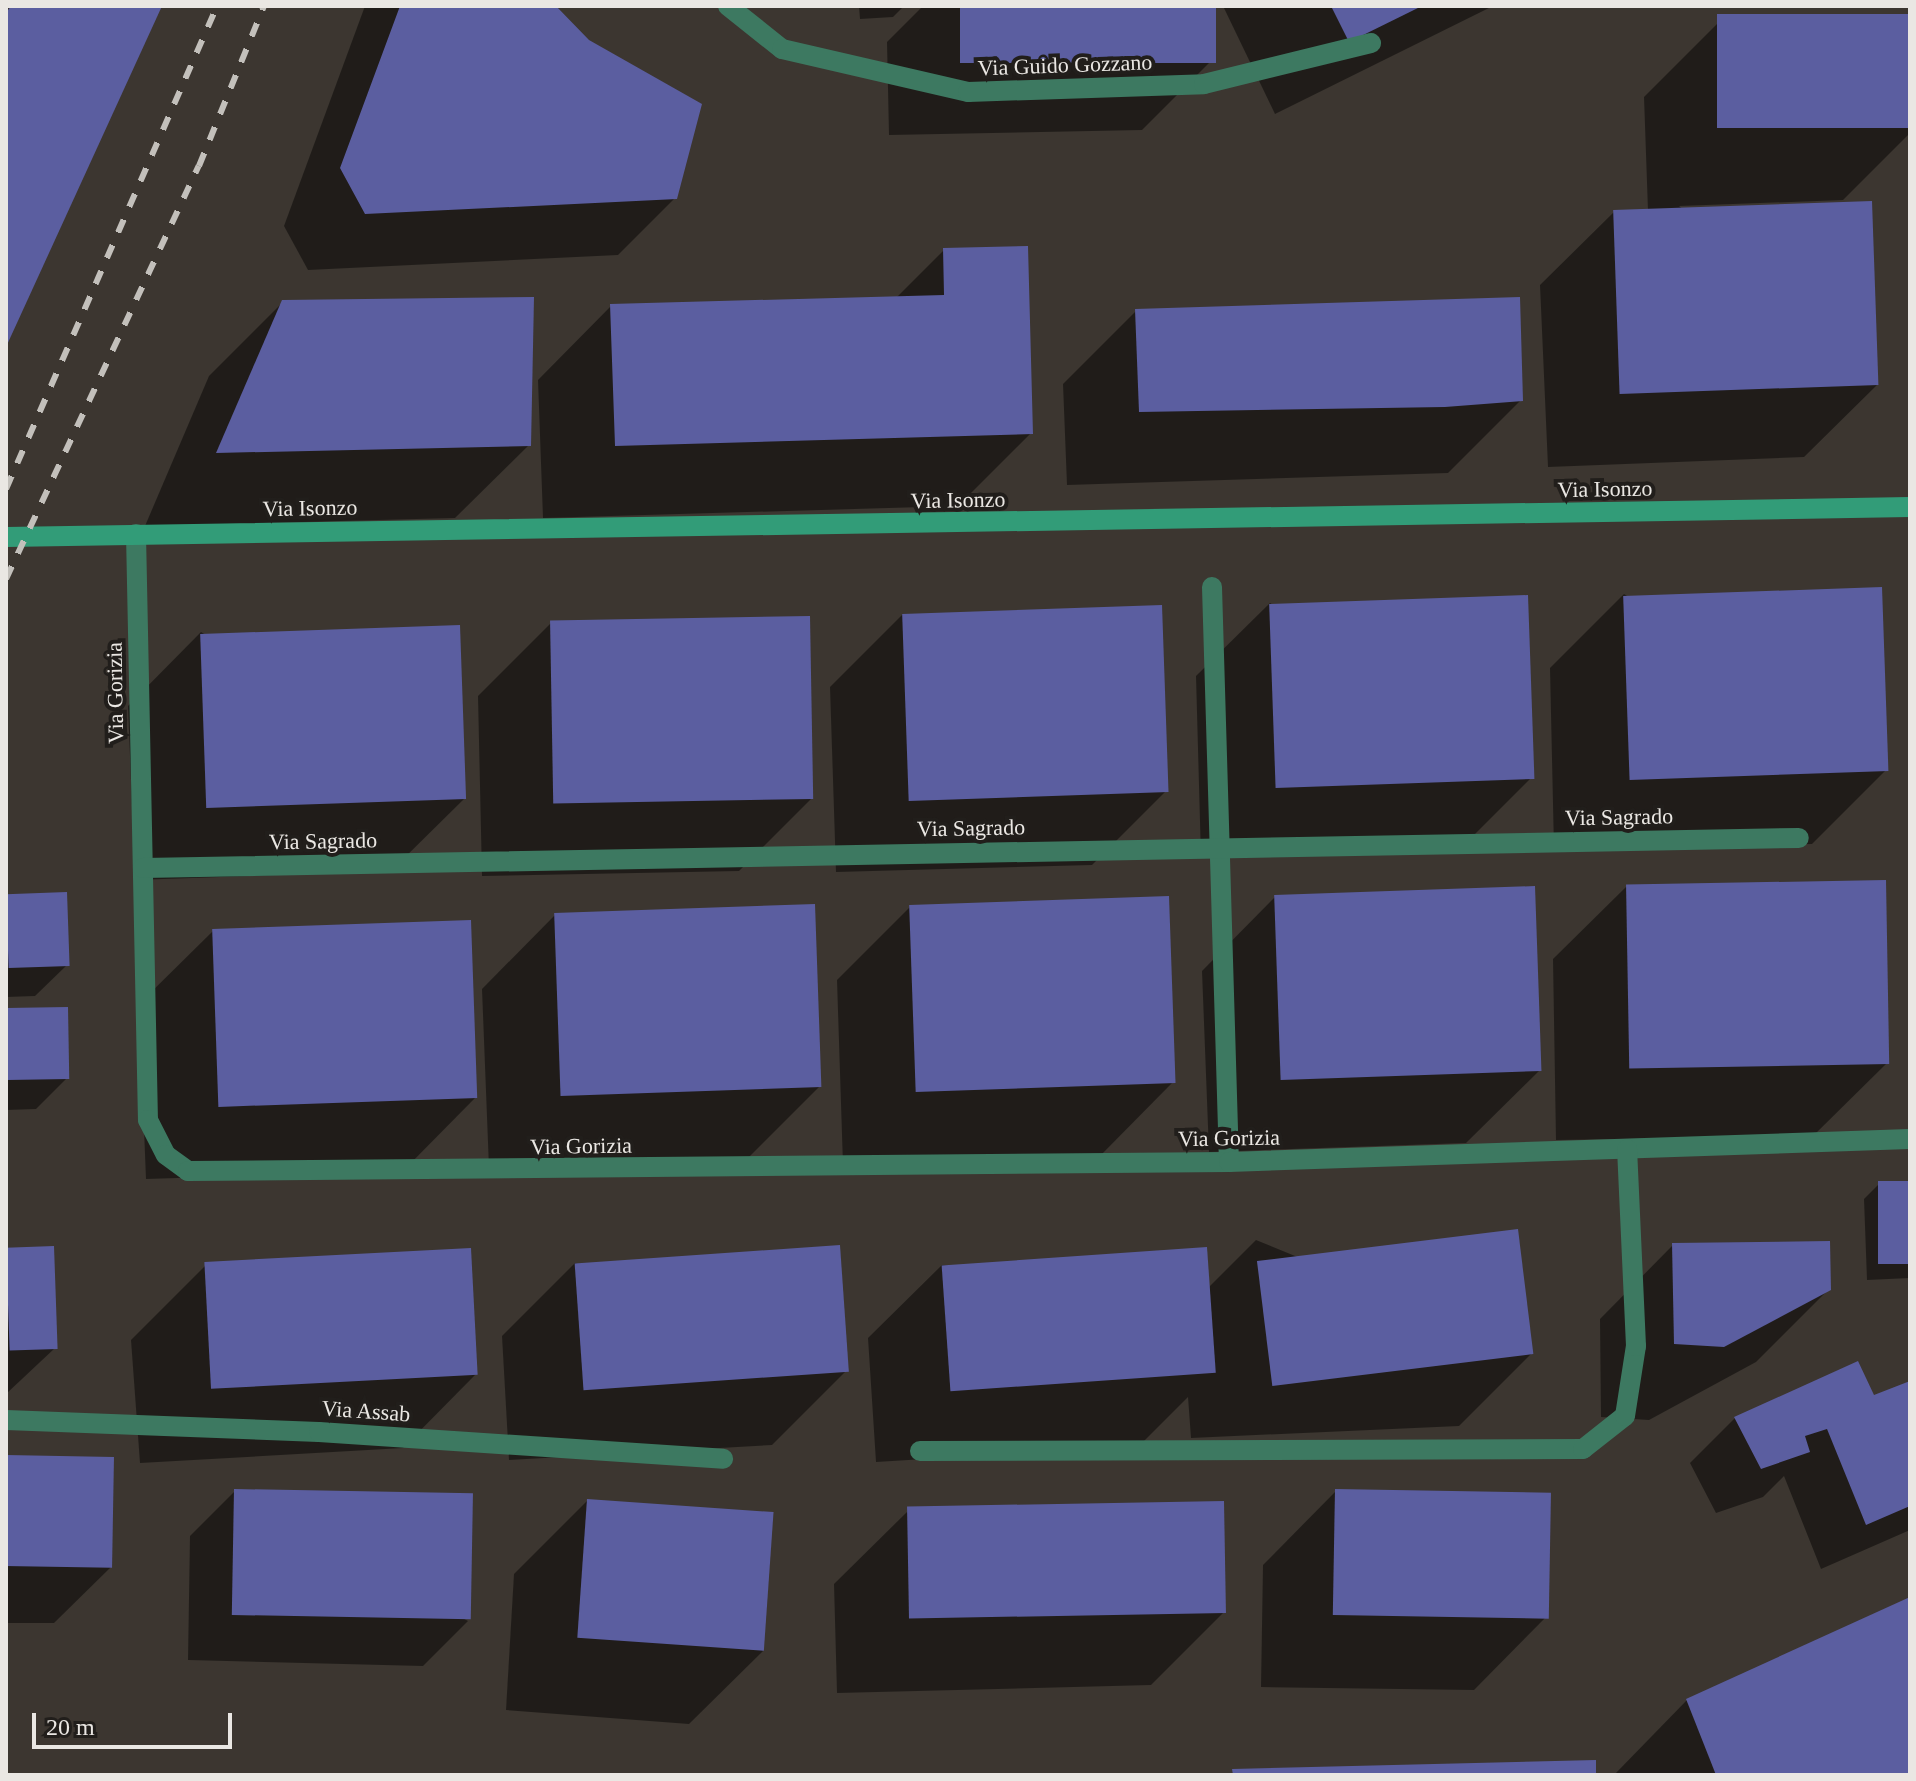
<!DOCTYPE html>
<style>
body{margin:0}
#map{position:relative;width:1916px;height:1781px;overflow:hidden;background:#3c3630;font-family:Georgia,serif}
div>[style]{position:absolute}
.shadow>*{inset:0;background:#0007}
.building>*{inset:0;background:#5b5ea0;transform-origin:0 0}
.pedestrian>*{height:20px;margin:-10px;padding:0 10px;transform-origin:10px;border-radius:10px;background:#3d7961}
.minor>*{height:20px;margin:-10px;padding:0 10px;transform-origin:10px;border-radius:10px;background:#3d7961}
.secondary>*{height:20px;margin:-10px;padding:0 10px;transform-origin:10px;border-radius:10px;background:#329c78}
.rail>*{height:6px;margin-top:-3px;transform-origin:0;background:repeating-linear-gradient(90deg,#c3c0bb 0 14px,transparent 0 28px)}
span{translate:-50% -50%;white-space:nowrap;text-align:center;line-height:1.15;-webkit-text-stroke:8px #211e1b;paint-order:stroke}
.street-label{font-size:22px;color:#eae7e3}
.frame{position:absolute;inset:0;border:8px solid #eae7e3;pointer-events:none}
.scale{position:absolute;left:32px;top:1713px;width:200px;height:36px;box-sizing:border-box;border:4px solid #eae7e3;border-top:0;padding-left:10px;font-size:24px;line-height:28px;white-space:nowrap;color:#eae7e3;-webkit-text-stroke:6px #211e1b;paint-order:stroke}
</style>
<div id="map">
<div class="shadow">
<i style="clip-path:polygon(365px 6px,553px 6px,588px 42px,675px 198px,618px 255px,308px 270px,284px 226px)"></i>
<i style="clip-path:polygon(859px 6px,904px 6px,893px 17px,860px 19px)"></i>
<i style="clip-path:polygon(923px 6px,1214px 6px,1216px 56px,1142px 130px,889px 135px,887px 42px)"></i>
<i style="clip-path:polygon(1223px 6px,1493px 6px,1275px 114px)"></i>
<i style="clip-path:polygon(1910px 16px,1910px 133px,1843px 200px,1679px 206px,1878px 384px,1804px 457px,1548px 467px,1540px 285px,1614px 212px,1648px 211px,1644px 97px,1717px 24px)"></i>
<i style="clip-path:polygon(944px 250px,1031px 433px,958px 506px,543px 518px,538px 380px,611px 306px,896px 298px)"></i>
<i style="clip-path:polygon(283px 302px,529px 445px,455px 518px,145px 526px,209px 376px)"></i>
<i style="clip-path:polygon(1136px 311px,1521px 400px,1448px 473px,1067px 485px,1063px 384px)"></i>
<i style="clip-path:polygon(1624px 594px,1886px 770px,1812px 844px,1554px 849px,1550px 668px)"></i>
<i style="clip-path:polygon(1270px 603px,1531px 778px,1458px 851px,1201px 858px,1196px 676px)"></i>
<i style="clip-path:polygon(903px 614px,1165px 792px,1092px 865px,836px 872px,830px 687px)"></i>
<i style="clip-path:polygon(551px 623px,812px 798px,739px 871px,482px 876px,478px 696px)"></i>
<i style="clip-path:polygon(201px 632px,465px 798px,391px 871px,135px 880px,128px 706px)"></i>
<i style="clip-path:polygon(1627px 886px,1887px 1063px,1813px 1136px,1556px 1140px,1553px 959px)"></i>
<i style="clip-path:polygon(1275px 897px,1540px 1070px,1466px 1143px,1209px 1152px,1202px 971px)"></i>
<i style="clip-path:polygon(6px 899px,67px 965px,35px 996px,6px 997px)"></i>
<i style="clip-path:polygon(910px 907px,1173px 1082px,1100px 1156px,843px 1165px,837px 980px)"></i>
<i style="clip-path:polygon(555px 915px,819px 1087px,746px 1160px,489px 1168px,482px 989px)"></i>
<i style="clip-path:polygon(213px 931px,476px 1097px,403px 1171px,146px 1179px,139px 1004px)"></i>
<i style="clip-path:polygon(6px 1012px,67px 1078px,36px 1109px,6px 1110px)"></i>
<i style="clip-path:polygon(1910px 1183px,1910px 1278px,1867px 1280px,1864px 1199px,1879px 1184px)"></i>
<i style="clip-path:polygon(1256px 1240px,1532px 1353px,1459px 1426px,1191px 1438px,1188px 1397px,1139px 1446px,876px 1462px,868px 1338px,942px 1265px,1207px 1289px)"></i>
<i style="clip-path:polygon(1673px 1245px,1829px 1289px,1756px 1362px,1649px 1420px,1601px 1417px,1600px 1319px)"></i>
<i style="clip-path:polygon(6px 1249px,55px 1348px,6px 1394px)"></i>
<i style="clip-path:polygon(575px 1263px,846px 1371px,772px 1445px,509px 1460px,502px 1336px)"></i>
<i style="clip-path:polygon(205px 1266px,476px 1374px,403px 1448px,140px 1463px,131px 1340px)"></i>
<i style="clip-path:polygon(1910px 1383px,1910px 1530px,1821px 1569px,1784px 1476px,1763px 1497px,1716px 1513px,1690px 1463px,1735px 1418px,1873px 1398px)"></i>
<i style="clip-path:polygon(6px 1457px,111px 1567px,54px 1623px,6px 1623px)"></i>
<i style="clip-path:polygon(235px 1491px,468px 1621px,423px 1666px,188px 1660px,190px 1536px)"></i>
<i style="clip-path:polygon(1336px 1491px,1547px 1616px,1474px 1690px,1261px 1687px,1263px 1565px)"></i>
<i style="clip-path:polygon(587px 1501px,763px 1651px,689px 1724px,506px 1710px,514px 1574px)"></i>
<i style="clip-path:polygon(908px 1511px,1224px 1612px,1151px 1685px,837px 1693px,834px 1584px)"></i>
<i style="clip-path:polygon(1910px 1599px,1907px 1775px,1614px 1775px,1687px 1700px)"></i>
</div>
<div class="building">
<i style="clip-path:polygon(11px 6px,162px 6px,6px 347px,6px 13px)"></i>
<i style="clip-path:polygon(400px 6px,556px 6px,589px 40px,702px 104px,677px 199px,365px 214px,340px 168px)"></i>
<i style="left:960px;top:6px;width:256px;height:57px"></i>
<i style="clip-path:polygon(1331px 6px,1422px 6px,1349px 42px)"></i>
<i style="left:1910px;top:14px;width:114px;height:193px;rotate:90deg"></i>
<i style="left:1872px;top:201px;width:184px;height:259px;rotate:88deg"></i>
<i style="clip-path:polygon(1028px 246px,1033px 434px,615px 446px,610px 304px,944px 295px,943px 248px)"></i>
<i style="clip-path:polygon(534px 297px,531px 446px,216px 453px,282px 300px)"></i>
<i style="clip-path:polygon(1520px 297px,1523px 401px,1445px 407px,1139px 412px,1135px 309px)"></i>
<i style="left:1882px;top:587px;width:184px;height:259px;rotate:88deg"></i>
<i style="left:1528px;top:595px;width:184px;height:259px;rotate:88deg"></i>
<i style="left:1162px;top:605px;width:187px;height:260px;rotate:88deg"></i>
<i style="left:810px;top:616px;width:183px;height:260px;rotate:89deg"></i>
<i style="left:460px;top:625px;width:174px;height:260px;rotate:88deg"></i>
<i style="left:1886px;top:880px;width:184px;height:260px;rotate:89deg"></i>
<i style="left:1535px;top:886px;width:185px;height:261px;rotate:88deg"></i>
<i style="left:67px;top:892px;width:74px;height:61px;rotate:88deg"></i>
<i style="left:1169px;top:896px;width:187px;height:260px;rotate:88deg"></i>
<i style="left:815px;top:904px;width:183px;height:261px;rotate:88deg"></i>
<i style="left:471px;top:920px;width:178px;height:259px;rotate:88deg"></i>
<i style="left:68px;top:1007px;width:72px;height:62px;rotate:89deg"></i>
<i style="left:1910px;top:1181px;width:83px;height:32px;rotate:90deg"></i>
<i style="left:1518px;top:1229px;width:126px;height:263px;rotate:83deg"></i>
<i style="clip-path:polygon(1830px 1241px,1831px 1290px,1724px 1347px,1674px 1344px,1672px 1243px)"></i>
<i style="left:840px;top:1245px;width:127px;height:266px;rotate:86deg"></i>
<i style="left:54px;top:1246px;width:103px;height:48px;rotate:88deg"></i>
<i style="left:1207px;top:1247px;width:126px;height:266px;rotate:86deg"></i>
<i style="left:471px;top:1248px;width:127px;height:267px;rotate:87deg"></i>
<i style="clip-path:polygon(1858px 1361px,1874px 1395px,1910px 1381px,1910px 1506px,1866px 1525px,1827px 1429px,1805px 1436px,1810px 1452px,1761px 1469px,1734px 1417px)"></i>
<i style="left:6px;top:1455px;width:108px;height:111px;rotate:1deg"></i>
<i style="left:234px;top:1489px;width:239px;height:126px;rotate:1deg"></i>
<i style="left:1335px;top:1489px;width:216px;height:126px;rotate:1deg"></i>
<i style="left:587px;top:1499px;width:187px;height:139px;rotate:4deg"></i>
<i style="left:1224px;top:1501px;width:112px;height:317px;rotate:89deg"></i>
<i style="clip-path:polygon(1910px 1597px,1908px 1775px,1716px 1775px,1686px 1699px)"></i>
<i style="clip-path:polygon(1596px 1760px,1596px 1775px,1233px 1775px,1232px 1769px)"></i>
</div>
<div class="pedestrian">
<i style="left:1212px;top:587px;width:575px;rotate:88.31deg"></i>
</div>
<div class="minor">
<i style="left:728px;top:6px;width:69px;rotate:38.5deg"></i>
<i style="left:782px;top:49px;width:191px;rotate:13deg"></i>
<i style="left:968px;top:92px;width:236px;rotate:-1.9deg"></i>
<i style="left:1204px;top:84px;width:172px;rotate:-13.8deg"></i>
<i style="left:136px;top:534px;width:586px;rotate:88.83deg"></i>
<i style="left:148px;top:1120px;width:39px;rotate:63deg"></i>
<i style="left:166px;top:1155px;width:27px;rotate:36deg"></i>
<i style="left:188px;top:1171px;width:1041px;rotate:-0.5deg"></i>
<i style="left:1229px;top:1162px;width:681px;rotate:-1.93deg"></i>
<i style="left:143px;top:868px;width:1656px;rotate:-1.04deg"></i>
<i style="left:6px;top:1420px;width:313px;rotate:2.2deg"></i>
<i style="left:319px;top:1432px;width:405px;rotate:3.8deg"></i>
<i style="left:920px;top:1451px;width:663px;rotate:-0.17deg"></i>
<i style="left:1583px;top:1449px;width:53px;rotate:-38.2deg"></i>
<i style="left:1625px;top:1416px;width:71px;rotate:-81.1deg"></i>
<i style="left:1636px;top:1346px;width:197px;rotate:-92.6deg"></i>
</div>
<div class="secondary">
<i style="left:6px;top:537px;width:1904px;rotate:-0.9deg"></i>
</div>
<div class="rail">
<i style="left:6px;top:489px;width:527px;rotate:-66.4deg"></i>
<i style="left:6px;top:579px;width:456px;rotate:-65deg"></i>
<i style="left:199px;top:166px;width:173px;rotate:-67.9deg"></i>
</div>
<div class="street-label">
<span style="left:1065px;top:65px;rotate:-2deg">Via Guido Gozzano</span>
<span style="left:1605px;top:489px;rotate:-1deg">Via Isonzo</span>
<span style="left:958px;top:500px;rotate:-1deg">Via Isonzo</span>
<span style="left:310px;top:508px;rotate:-1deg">Via Isonzo</span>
<span style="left:115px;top:693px;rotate:-91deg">Via Gorizia</span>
<span style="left:1619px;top:817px;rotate:-1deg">Via Sagrado</span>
<span style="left:971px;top:828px;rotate:-1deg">Via Sagrado</span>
<span style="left:323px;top:841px;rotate:-1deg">Via Sagrado</span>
<span style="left:1229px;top:1138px;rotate:-1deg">Via Gorizia</span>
<span style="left:581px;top:1146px;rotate:-1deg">Via Gorizia</span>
<span style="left:366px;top:1411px;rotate:4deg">Via Assab</span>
</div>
<div class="frame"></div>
<div class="scale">20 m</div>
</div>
